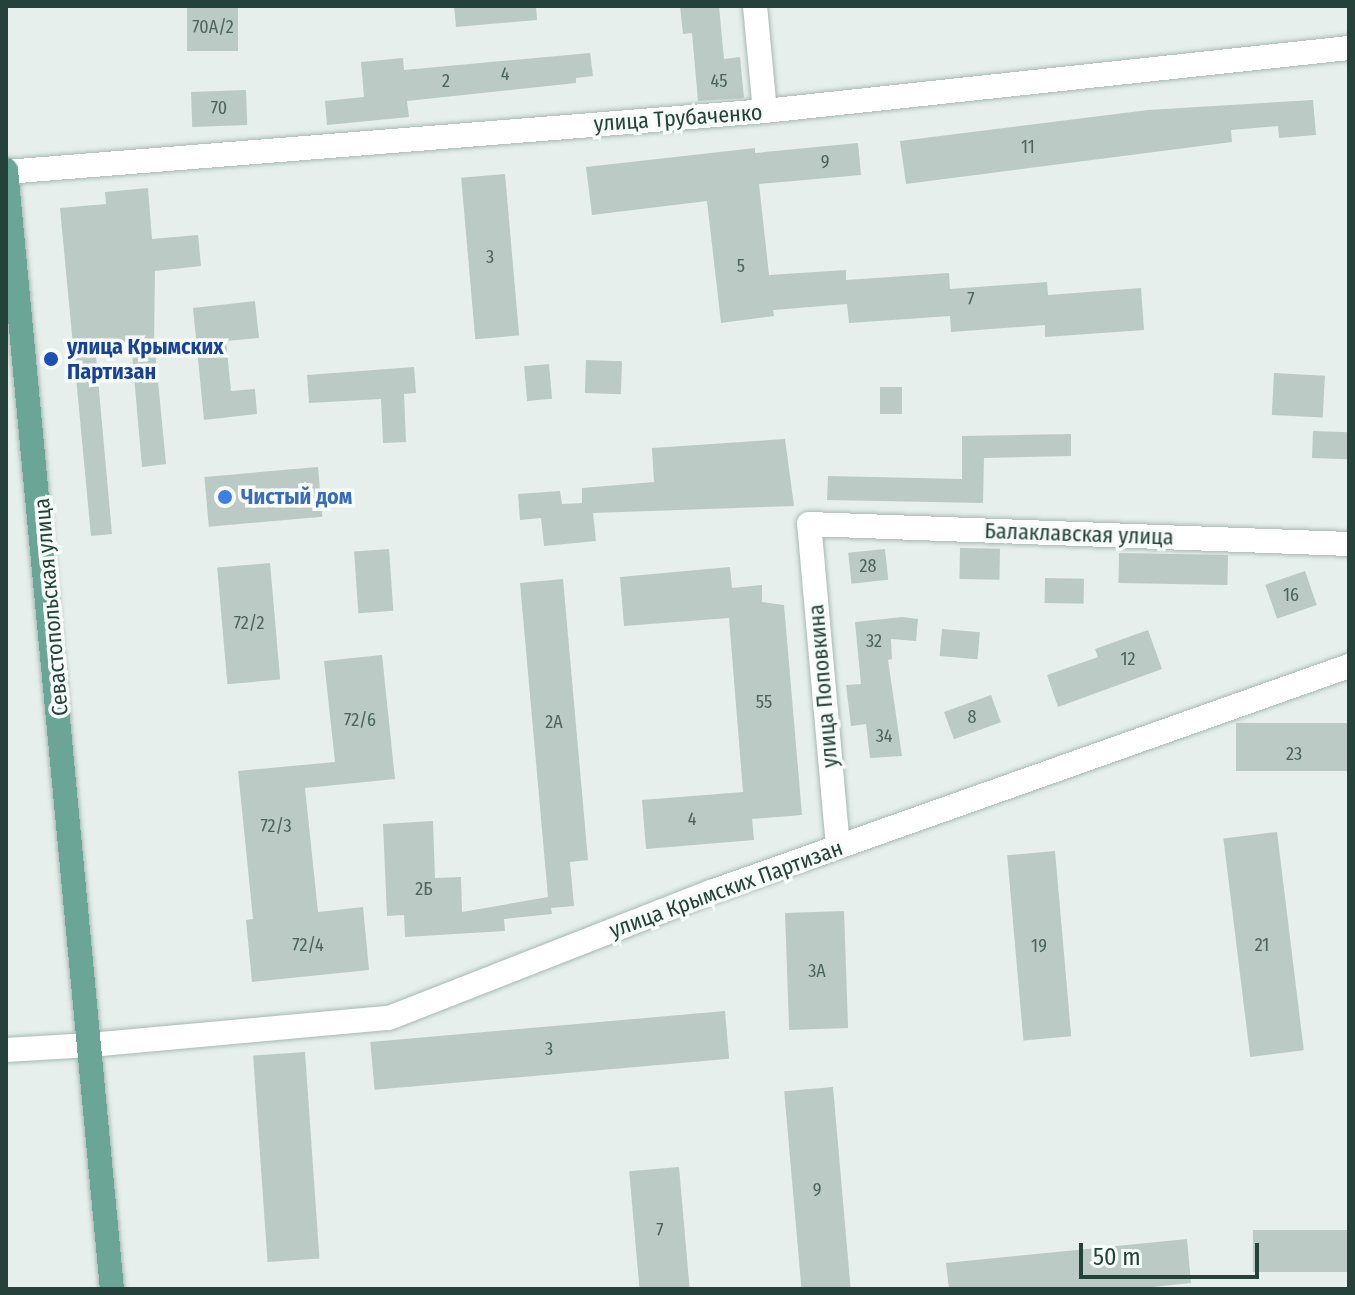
<!DOCTYPE html>
<meta charset="utf-8">
<style>
body{margin:0}
#map{position:relative;width:1355px;height:1295px;overflow:hidden;background:#e6efeb;font-family:"Fira Sans Condensed",sans-serif}
div>[style]{position:absolute}
.building>*{inset:0;background:#bbcac4;transform-origin:0 0}
.roads{filter:drop-shadow(0 0 2px #a8b8b2) drop-shadow(0 0 2px #a8b8b2)}
.minor>*{height:24px;margin:-12px;padding:0 12px;transform-origin:12px;border-radius:12px;background:#fff}
.tertiary>*{height:24px;margin:-12px;padding:0 12px;transform-origin:12px;border-radius:12px;background:#fff}
.secondary>*{height:24px;margin:-12px;padding:0 12px;transform-origin:12px;border-radius:12px;background:#fff}
.primary>*{height:24px;margin:-12px;padding:0 12px;transform-origin:12px;border-radius:12px;background:#6aa596}
.dots>*{width:22px;height:22px;translate:-50% -50%;box-sizing:border-box;border:4px solid #f7fbf9;border-radius:50%}
span{translate:-50% -50%;white-space:nowrap;text-align:center;line-height:1.15;-webkit-text-stroke:7px #f7fbf9;paint-order:stroke}
.number-label{font-size:18px;color:#4a645c}
.number-label span{-webkit-text-stroke-width:0}
.street-label{font-size:22px;color:#24423a}
.transit-label{font-size:22px;color:#164399;font-weight:700}
.left{translate:0 -50%;text-align:left}
.shop-label{font-size:22px;color:#366cbe;font-weight:700}
.frame{position:absolute;inset:0;border:8px solid #24423a;pointer-events:none}
.scale{position:absolute;left:1079px;top:1243px;width:180px;height:36px;box-sizing:border-box;border:4px solid #24423a;border-top:0;padding-left:10px;font-size:24px;line-height:28px;white-space:nowrap;color:#24423a;-webkit-text-stroke:6px #f7fbf9;paint-order:stroke}
</style>
<div id="map">
<div class="building">
<i style="left:187px;top:6px;width:51px;height:45px"></i>
<i style="clip-path:polygon(454px 6px,536px 6px,537px 20px,456px 27px)"></i>
<i style="clip-path:polygon(680px 6px,719px 6px,724px 59px,740px 57px,744px 98px,698px 101px,692px 33px,683px 34px)"></i>
<i style="clip-path:polygon(590px 53px,593px 76px,576px 78px,576px 83px,407px 101px,409px 117px,327px 125px,325px 101px,364px 97px,361px 62px,403px 58px,404px 70px)"></i>
<i style="left:246px;top:90px;width:35px;height:55px;rotate:88deg"></i>
<i style="clip-path:polygon(1313px 100px,1316px 135px,1279px 138px,1278px 126px,1231px 130px,1232px 142px,906px 184px,900px 141px,1148px 110px)"></i>
<i style="clip-path:polygon(858px 143px,861px 175px,759px 184px,769px 275px,846px 270px,846px 280px,949px 273px,950px 289px,1047px 282px,1048px 295px,1141px 288px,1144px 330px,1045px 337px,1045px 325px,951px 332px,950px 316px,849px 323px,847px 304px,773px 310px,774px 316px,721px 323px,707px 201px,592px 215px,586px 167px,755px 148px,755px 153px)"></i>
<i style="left:505px;top:174px;width:162px;height:44px;rotate:85deg"></i>
<i style="clip-path:polygon(148px 188px,152px 239px,198px 235px,201px 266px,155px 271px,154px 340px,166px 464px,142px 467px,131px 342px,95px 346px,112px 534px,91px 536px,60px 208px,106px 204px,105px 192px)"></i>
<i style="clip-path:polygon(255px 301px,259px 338px,226px 341px,231px 391px,255px 389px,257px 414px,204px 420px,193px 308px)"></i>
<i style="left:586px;top:360px;width:36px;height:33px;rotate:2deg"></i>
<i style="left:549px;top:364px;width:35px;height:25px;rotate:85deg"></i>
<i style="clip-path:polygon(414px 367px,416px 393px,404px 394px,406px 442px,383px 443px,381px 399px,309px 403px,307px 375px)"></i>
<i style="left:1274px;top:373px;width:51px;height:42px;rotate:3deg"></i>
<i style="left:880px;top:387px;width:22px;height:27px"></i>
<i style="left:1313px;top:431px;width:36px;height:27px;rotate:2deg"></i>
<i style="clip-path:polygon(1071px 434px,1071px 456px,984px 458px,983px 503px,827px 500px,828px 476px,962px 479px,962px 436px)"></i>
<i style="clip-path:polygon(785px 439px,794px 506px,593px 513px,596px 541px,544px 546px,541px 518px,520px 520px,518px 494px,560px 491px,562px 504px,582px 503px,582px 488px,654px 482px,652px 448px)"></i>
<i style="left:318px;top:467px;width:50px;height:114px;rotate:85deg"></i>
<i style="left:960px;top:548px;width:40px;height:31px;rotate:1deg"></i>
<i style="left:389px;top:549px;width:62px;height:35px;rotate:86deg"></i>
<i style="left:885px;top:549px;width:31px;height:37px;rotate:84deg"></i>
<i style="left:1119px;top:553px;width:109px;height:30px;rotate:1deg"></i>
<i style="left:270px;top:563px;width:117px;height:53px;rotate:85deg"></i>
<i style="clip-path:polygon(730px 567px,732px 588px,762px 585px,762px 602px,784px 605px,802px 815px,752px 819px,754px 840px,646px 849px,642px 800px,743px 792px,729px 618px,624px 626px,620px 577px)"></i>
<i style="left:1305px;top:571px;width:36px;height:42px;rotate:71deg"></i>
<i style="left:1045px;top:578px;width:39px;height:25px;rotate:1deg"></i>
<i style="clip-path:polygon(563px 579px,588px 860px,570px 862px,574px 906px,551px 908px,552px 914px,504px 919px,505px 931px,405px 937px,404px 915px,387px 916px,383px 824px,433px 821px,435px 878px,461px 877px,462px 912px,548px 897px,520px 583px)"></i>
<i style="clip-path:polygon(902px 617px,918px 619px,916px 641px,891px 639px,892px 659px,888px 660px,902px 756px,870px 758px,866px 724px,851px 726px,846px 685px,861px 684px,855px 622px)"></i>
<i style="left:942px;top:629px;width:38px;height:27px;rotate:5deg"></i>
<i style="clip-path:polygon(1148px 630px,1162px 669px,1058px 707px,1047px 675px,1098px 657px,1095px 649px)"></i>
<i style="clip-path:polygon(382px 655px,395px 779px,305px 788px,318px 912px,363px 907px,369px 970px,252px 982px,246px 920px,253px 919px,238px 771px,335px 762px,324px 661px)"></i>
<i style="left:991px;top:695px;width:29px;height:50px;rotate:70deg"></i>
<i style="left:1349px;top:723px;width:48px;height:113px;rotate:90deg"></i>
<i style="left:1277px;top:832px;width:220px;height:54px;rotate:83deg"></i>
<i style="left:1055px;top:851px;width:186px;height:48px;rotate:85deg"></i>
<i style="left:844px;top:911px;width:117px;height:59px;rotate:88deg"></i>
<i style="left:725px;top:1011px;width:48px;height:356px;rotate:85deg"></i>
<i style="left:305px;top:1052px;width:207px;height:52px;rotate:86deg"></i>
<i style="left:833px;top:1087px;width:203px;height:49px;rotate:85deg"></i>
<i style="left:679px;top:1167px;width:122px;height:50px;rotate:85deg"></i>
<i style="left:1349px;top:1230px;width:42px;height:96px;rotate:90deg"></i>
<i style="clip-path:polygon(1187px 1239px,1191px 1283px,1134px 1289px,949px 1289px,946px 1263px)"></i>
</div>
<div class="roads">
<div class="minor">
<i style="left:755px;top:6px;width:105px;rotate:84.6deg"></i>
<i style="left:838px;top:847px;width:324px;rotate:-95.1deg"></i>
<i style="left:809px;top:524px;width:540px;rotate:2.12deg"></i>
<i style="left:6px;top:1050px;width:84px;rotate:-3.4deg"></i>
</div>
<div class="tertiary">
<i style="left:6px;top:172px;width:761px;rotate:-4.59deg"></i>
<i style="left:765px;top:111px;width:587px;rotate:-6.16deg"></i>
</div>
<div class="secondary">
<i style="left:90px;top:1045px;width:300px;rotate:-5.2deg"></i>
<i style="left:389px;top:1018px;width:346px;rotate:-21.4deg"></i>
<i style="left:711px;top:892px;width:677px;rotate:-19.51deg"></i>
</div>
<div class="primary">
<i style="left:6px;top:170px;width:1124px;rotate:84.59deg"></i>
</div>
</div>
<div class="dots">
<i style="left:51px;top:359px;background:#1a4fb4"></i>
<i style="left:225px;top:497px;background:#3f7fe0"></i>
</div>
<div class="number-label">
<span style="left:213px;top:27px">70А/2</span>
<span style="left:505px;top:74px">4</span>
<span style="left:446px;top:81px">2</span>
<span style="left:719px;top:81px">45</span>
<span style="left:219px;top:108px">70</span>
<span style="left:1028px;top:147px">11</span>
<span style="left:825px;top:162px">9</span>
<span style="left:490px;top:257px">3</span>
<span style="left:741px;top:266px">5</span>
<span style="left:971px;top:299px">7</span>
<span style="left:868px;top:566px">28</span>
<span style="left:1291px;top:595px">16</span>
<span style="left:249px;top:623px">72/2</span>
<span style="left:874px;top:641px">32</span>
<span style="left:1128px;top:659px">12</span>
<span style="left:764px;top:702px">55</span>
<span style="left:972px;top:717px">8</span>
<span style="left:360px;top:720px">72/6</span>
<span style="left:554px;top:722px">2А</span>
<span style="left:884px;top:736px">34</span>
<span style="left:1294px;top:754px">23</span>
<span style="left:692px;top:819px">4</span>
<span style="left:276px;top:826px">72/3</span>
<span style="left:424px;top:889px">2Б</span>
<span style="left:308px;top:945px">72/4</span>
<span style="left:1262px;top:945px">21</span>
<span style="left:1039px;top:946px">19</span>
<span style="left:817px;top:971px">3А</span>
<span style="left:549px;top:1049px">3</span>
<span style="left:817px;top:1190px">9</span>
<span style="left:660px;top:1230px">7</span>
</div>
<div class="street-label">
<span style="left:678px;top:118px;rotate:-4deg">улица Трубаченко</span>
<span style="left:1079px;top:534px;rotate:2deg">Балаклавская улица</span>
<span style="left:51px;top:607px;rotate:-95deg">Севастопольская улица</span>
<span style="left:823px;top:686px;rotate:-95deg">улица Поповкина</span>
<span style="left:726px;top:889px;rotate:-20deg">улица Крымских Партизан</span>
</div>
<div class="transit-label">
<span class="left" style="left:67px;top:359px">улица Крымских<br>Партизан</span>
</div>
<div class="shop-label">
<span class="left" style="left:241px;top:497px">Чистый дом</span>
</div>
<div class="frame"></div>
<div class="scale">50 m</div>
</div>
